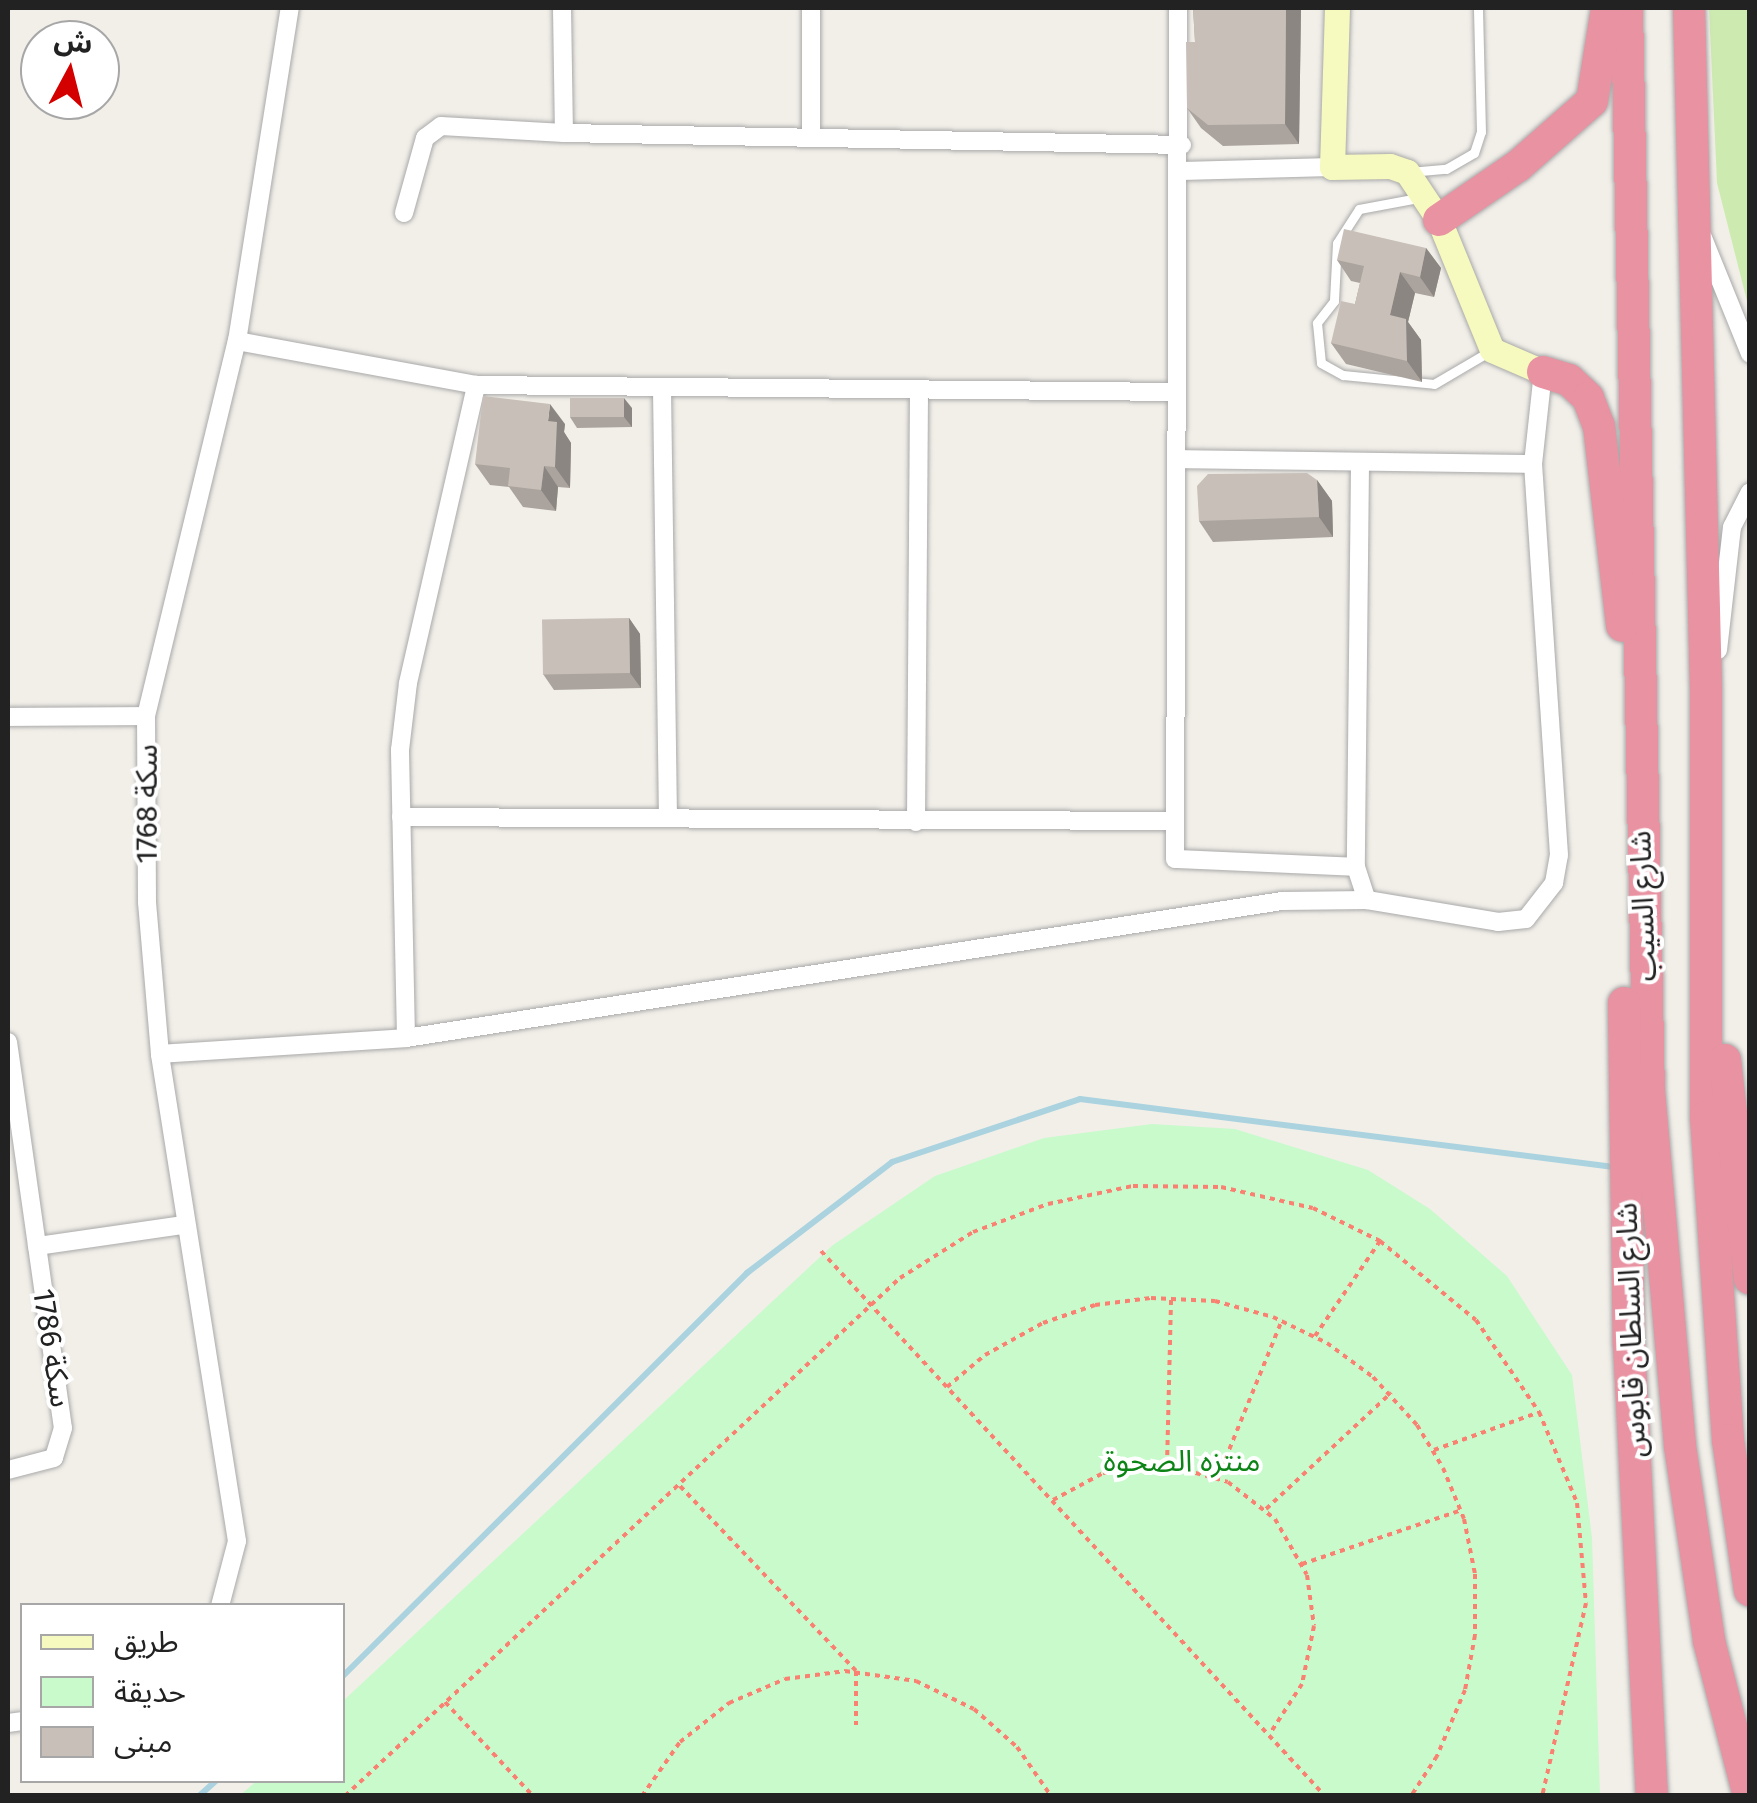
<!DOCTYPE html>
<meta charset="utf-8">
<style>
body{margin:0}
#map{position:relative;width:1757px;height:1803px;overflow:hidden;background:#f2efe9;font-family:"Fira Sans","Noto Sans Arabic",sans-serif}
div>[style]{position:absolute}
.grass>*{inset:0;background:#cdebb0}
.park>*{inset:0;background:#c8facc}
.stream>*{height:6px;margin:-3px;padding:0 3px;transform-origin:3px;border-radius:3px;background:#aad3df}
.path>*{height:4px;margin-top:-2px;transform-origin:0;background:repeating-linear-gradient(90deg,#fa8072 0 5px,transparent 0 10px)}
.roads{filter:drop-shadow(0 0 2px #a9a9a9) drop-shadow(0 0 2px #a9a9a9)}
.lane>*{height:9px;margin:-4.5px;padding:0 4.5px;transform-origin:4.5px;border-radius:4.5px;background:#fff}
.street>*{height:18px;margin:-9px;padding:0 9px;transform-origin:9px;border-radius:9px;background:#fff}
.secondary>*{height:25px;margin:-12.5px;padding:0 12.5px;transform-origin:12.5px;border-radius:12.5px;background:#f7fabf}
.highway>*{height:32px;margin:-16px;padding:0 16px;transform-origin:16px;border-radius:16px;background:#e892a2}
.wall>*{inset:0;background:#aba49e}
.shaded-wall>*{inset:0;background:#8b8681}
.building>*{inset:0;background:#c7bfb8;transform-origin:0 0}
span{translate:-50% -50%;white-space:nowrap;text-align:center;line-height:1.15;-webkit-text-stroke:8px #fff;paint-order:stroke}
.street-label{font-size:30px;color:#222}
.park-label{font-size:30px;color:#0c8416}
.frame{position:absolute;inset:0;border:10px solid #222;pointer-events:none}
.legend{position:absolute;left:20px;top:1603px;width:325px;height:180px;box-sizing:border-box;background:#fff;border:2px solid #a7a7a7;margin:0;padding:12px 18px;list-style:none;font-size:30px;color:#222}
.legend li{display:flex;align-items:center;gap:20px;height:50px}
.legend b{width:50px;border:2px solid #a7a7a7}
.north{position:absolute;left:20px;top:20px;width:100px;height:100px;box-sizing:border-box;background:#fff;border:2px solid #a7a7a7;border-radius:50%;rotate:7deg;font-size:28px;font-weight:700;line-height:40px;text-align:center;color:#222}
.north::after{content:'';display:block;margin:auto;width:35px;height:45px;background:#d40000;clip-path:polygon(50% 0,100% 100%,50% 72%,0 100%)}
</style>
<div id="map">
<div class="grass">
<i style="clip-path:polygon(1709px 8px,1749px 8px,1749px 309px,1717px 183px)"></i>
</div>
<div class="park">
<i style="clip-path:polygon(1152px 1124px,1235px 1129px,1368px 1170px,1430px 1209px,1507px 1276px,1572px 1375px,1592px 1538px,1600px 1795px,240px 1795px,257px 1781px,342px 1780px,343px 1701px,833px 1245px,935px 1176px,1044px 1138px)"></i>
</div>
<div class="stream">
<i style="left:342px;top:1677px;width:572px;rotate:-44.93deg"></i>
<i style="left:747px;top:1273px;width:183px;rotate:-37.4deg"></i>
<i style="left:892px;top:1162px;width:198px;rotate:-18.5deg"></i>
<i style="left:1080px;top:1099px;width:538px;rotate:7.26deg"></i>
<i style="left:199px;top:1796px;width:24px;rotate:-42deg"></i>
</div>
<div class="path">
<i style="left:821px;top:1251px;width:742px;rotate:47.24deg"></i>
<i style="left:1315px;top:1336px;width:115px;rotate:-55.6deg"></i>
<i style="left:947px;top:1387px;width:50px;rotate:-40.1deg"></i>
<i style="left:985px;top:1355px;width:66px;rotate:-28.9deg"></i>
<i style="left:1043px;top:1323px;width:55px;rotate:-19.1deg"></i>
<i style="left:1095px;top:1305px;width:56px;rotate:-7.1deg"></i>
<i style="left:1151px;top:1298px;width:64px;rotate:2.7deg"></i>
<i style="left:1215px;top:1301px;width:60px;rotate:15.4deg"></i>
<i style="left:1273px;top:1317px;width:60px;rotate:25.7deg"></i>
<i style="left:1327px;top:1343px;width:57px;rotate:36.5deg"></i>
<i style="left:1373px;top:1377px;width:65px;rotate:47.5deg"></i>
<i style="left:1417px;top:1425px;width:50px;rotate:58.8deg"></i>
<i style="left:1443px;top:1468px;width:55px;rotate:67.6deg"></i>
<i style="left:1464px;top:1519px;width:56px;rotate:78.7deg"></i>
<i style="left:1475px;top:1574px;width:61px;rotate:90deg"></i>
<i style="left:1475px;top:1635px;width:56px;rotate:100.3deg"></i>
<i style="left:1465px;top:1690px;width:72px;rotate:113deg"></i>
<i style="left:1437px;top:1756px;width:48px;rotate:123deg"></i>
<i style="left:1434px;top:1450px;width:109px;rotate:-19.8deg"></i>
<i style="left:1167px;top:1465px;width:166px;rotate:-88.6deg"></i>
<i style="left:1218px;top:1477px;width:170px;rotate:-67.8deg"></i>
<i style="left:680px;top:1486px;width:255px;rotate:46.4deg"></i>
<i style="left:856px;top:1671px;width:54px;rotate:90deg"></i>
<i style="left:1053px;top:1500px;width:57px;rotate:-28.4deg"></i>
<i style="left:1103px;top:1473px;width:64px;rotate:-7.1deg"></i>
<i style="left:1167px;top:1465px;width:63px;rotate:15.6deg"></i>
<i style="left:1228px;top:1482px;width:60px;rotate:38.2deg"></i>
<i style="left:1275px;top:1519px;width:64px;rotate:60.3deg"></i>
<i style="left:1307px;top:1575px;width:51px;rotate:82.2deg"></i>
<i style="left:1314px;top:1626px;width:59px;rotate:101.7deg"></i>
<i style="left:1302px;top:1684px;width:57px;rotate:122.9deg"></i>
<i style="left:1266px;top:1509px;width:171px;rotate:-42.9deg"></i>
<i style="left:1302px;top:1564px;width:166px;rotate:-18.7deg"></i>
<i style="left:445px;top:1702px;width:129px;rotate:46.9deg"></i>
<i style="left:345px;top:1796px;width:759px;rotate:-43.03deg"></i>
<i style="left:900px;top:1278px;width:86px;rotate:-32.2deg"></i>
<i style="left:973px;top:1232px;width:80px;rotate:-20.5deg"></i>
<i style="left:1048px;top:1204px;width:87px;rotate:-12deg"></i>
<i style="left:1133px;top:1186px;width:88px;rotate:0.7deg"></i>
<i style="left:1221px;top:1187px;width:94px;rotate:12.9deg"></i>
<i style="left:1313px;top:1208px;width:75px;rotate:26.2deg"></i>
<i style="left:1380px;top:1241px;width:124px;rotate:39.5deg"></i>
<i style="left:1476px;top:1320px;width:112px;rotate:55.6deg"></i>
<i style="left:1539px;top:1412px;width:99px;rotate:67.3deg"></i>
<i style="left:1577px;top:1503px;width:100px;rotate:84.9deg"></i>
<i style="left:1586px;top:1603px;width:198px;rotate:102.8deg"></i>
<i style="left:642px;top:1796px;width:66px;rotate:-54.9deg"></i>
<i style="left:680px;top:1742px;width:63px;rotate:-38.5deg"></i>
<i style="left:729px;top:1703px;width:61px;rotate:-23.2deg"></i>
<i style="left:785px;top:1679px;width:61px;rotate:-7.6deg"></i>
<i style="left:845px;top:1671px;width:72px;rotate:8deg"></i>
<i style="left:916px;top:1681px;width:64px;rotate:25.8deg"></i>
<i style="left:974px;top:1709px;width:57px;rotate:41.5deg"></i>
<i style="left:1017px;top:1747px;width:60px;rotate:55.2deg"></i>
</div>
<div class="roads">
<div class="lane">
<i style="left:1409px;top:172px;width:37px;rotate:-5deg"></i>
<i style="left:1446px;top:169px;width:32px;rotate:-30deg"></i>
<i style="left:1474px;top:153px;width:22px;rotate:-72deg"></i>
<i style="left:1481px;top:132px;width:124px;rotate:-91.4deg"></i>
<i style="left:1418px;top:198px;width:60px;rotate:169.4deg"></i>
<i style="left:1359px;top:209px;width:40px;rotate:122.9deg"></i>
<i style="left:1337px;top:243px;width:58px;rotate:93deg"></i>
<i style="left:1334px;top:301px;width:28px;rotate:128deg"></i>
<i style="left:1317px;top:323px;width:40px;rotate:84.3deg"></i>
<i style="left:1321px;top:363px;width:25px;rotate:29deg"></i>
<i style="left:1343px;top:375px;width:91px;rotate:5.6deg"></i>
<i style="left:1434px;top:384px;width:65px;rotate:-30.5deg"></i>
</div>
<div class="street">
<i style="left:562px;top:8px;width:125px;rotate:89.1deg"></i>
<i style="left:564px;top:133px;width:618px;rotate:1.11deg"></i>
<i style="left:811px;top:8px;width:129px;rotate:90deg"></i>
<i style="left:1178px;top:8px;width:851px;rotate:90.2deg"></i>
<i style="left:1175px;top:859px;width:181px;rotate:2.5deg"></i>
<i style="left:1181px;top:171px;width:151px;rotate:-1.5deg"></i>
<i style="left:404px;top:213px;width:78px;rotate:-74.4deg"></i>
<i style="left:425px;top:138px;width:20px;rotate:-37deg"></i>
<i style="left:441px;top:126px;width:123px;rotate:3.3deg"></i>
<i style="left:1703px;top:238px;width:125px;rotate:67.9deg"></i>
<i style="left:237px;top:341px;width:243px;rotate:10.4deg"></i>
<i style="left:476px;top:385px;width:701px;rotate:0.57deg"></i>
<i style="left:662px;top:389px;width:425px;rotate:89.2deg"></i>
<i style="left:1533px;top:464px;width:93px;rotate:-83.8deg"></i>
<i style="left:1360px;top:465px;width:402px;rotate:90.6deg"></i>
<i style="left:1356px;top:867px;width:35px;rotate:72deg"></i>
<i style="left:1718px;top:650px;width:124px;rotate:-83.5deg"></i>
<i style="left:1732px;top:527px;width:39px;rotate:-63deg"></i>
<i style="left:8px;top:717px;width:138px;rotate:-0.4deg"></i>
<i style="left:401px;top:817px;width:774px;rotate:0.3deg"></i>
<i style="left:916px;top:822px;width:431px;rotate:-89.6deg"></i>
<i style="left:406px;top:1038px;width:288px;rotate:-91.2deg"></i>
<i style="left:400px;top:750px;width:67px;rotate:-83.2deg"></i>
<i style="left:408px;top:683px;width:306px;rotate:-77.1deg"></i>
<i style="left:8px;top:1042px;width:390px;rotate:81.9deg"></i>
<i style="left:63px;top:1428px;width:31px;rotate:107deg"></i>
<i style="left:54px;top:1458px;width:48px;rotate:165.4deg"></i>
<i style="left:160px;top:1054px;width:247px;rotate:-3.7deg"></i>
<i style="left:406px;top:1038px;width:887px;rotate:-8.89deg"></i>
<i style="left:1282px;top:901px;width:85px;rotate:-0.7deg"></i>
<i style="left:1367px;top:900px;width:133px;rotate:9.5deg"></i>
<i style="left:1498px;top:922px;width:28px;rotate:-6deg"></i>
<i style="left:1526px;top:919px;width:46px;rotate:-52.1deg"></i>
<i style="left:1554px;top:883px;width:28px;rotate:-80deg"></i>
<i style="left:1559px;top:855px;width:392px;rotate:-93.8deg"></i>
<i style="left:1533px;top:464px;width:354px;rotate:-179.2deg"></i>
<i style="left:37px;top:1246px;width:148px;rotate:-8.2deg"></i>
<i style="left:220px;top:1606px;width:67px;rotate:-75.3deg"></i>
<i style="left:237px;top:1541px;width:493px;rotate:-99deg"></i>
<i style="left:160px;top:1054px;width:153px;rotate:-94.9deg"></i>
<i style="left:147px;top:902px;width:186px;rotate:-90.3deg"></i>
<i style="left:146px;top:716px;width:386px;rotate:-76.4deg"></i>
<i style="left:237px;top:341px;width:337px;rotate:-81deg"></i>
<i style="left:8px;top:1723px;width:14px;rotate:-8deg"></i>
</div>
<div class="secondary">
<i style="left:1337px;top:8px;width:159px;rotate:91.8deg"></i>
<i style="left:1332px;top:167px;width:58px;rotate:-1deg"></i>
<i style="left:1390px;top:166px;width:18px;rotate:19deg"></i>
<i style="left:1407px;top:172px;width:58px;rotate:56.3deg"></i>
<i style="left:1439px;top:220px;width:140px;rotate:67.8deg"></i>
<i style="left:1492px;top:350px;width:56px;rotate:23.3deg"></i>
</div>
<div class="highway">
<i style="left:1627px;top:8px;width:1083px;rotate:88.84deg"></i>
<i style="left:1649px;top:1091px;width:356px;rotate:85deg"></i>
<i style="left:1680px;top:1446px;width:197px;rotate:81.5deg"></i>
<i style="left:1709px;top:1641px;width:160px;rotate:75.5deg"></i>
<i style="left:1689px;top:8px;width:681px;rotate:88.57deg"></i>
<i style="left:1706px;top:689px;width:428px;rotate:90deg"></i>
<i style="left:1706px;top:1117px;width:324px;rotate:86.1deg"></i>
<i style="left:1728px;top:1440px;width:152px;rotate:81.7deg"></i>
<i style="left:1439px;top:220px;width:96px;rotate:-34.4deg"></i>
<i style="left:1518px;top:166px;width:98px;rotate:-41.3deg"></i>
<i style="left:1592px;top:101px;width:94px;rotate:-80.8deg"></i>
<i style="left:1543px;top:372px;width:27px;rotate:17deg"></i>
<i style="left:1569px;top:380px;width:26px;rotate:43deg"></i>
<i style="left:1588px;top:398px;width:30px;rotate:69deg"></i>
<i style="left:1599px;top:426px;width:201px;rotate:83.4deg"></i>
<i style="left:1624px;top:1003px;width:342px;rotate:89.2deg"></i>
<i style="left:1629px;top:1345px;width:452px;rotate:87.1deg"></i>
<i style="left:1725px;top:1060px;width:220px;rotate:83.5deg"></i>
</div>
</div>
<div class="wall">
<i style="clip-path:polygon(1193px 8px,1301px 8px,1299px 144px,1223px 146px,1201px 128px,1187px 108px,1195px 42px)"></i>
<i style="clip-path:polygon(1426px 248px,1441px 268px,1434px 297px,1415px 293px,1408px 322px,1421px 340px,1422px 382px,1346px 364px,1331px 343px,1355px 304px,1360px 283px,1351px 281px,1337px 260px)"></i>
<i style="clip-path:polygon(632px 408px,632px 427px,577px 428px,570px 417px)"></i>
<i style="clip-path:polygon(565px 424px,564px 432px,571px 443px,570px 488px,558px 487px,556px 511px,523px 507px,509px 487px,490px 485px,475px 464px)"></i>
<i style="clip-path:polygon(1317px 480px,1332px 501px,1333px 537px,1213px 542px,1199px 521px)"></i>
<i style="clip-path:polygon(629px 618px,640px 634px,641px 688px,554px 690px,543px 674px)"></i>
</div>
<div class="shaded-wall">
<i style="clip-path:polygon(1286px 8px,1301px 8px,1299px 144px,1285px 124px)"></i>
<i style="clip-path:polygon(1426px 248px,1441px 268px,1434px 297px,1420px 277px)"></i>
<i style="clip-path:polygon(1400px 272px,1415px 293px,1408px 322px,1421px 340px,1422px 382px,1407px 361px,1390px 315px)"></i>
<i style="clip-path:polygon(624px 398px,632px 408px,632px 427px,624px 417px)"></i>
<i style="clip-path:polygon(550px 404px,565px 424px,564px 432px,571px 443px,570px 488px,555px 467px,548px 421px)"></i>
<i style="clip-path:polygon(544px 466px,558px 487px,556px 511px,541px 490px)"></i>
<i style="clip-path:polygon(1317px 480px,1332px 501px,1333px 537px,1319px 517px)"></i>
<i style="clip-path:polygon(629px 618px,640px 634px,641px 688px,630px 673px)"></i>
</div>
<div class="building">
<i style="clip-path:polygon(1193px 8px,1286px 8px,1285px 124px,1208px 125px,1187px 108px,1186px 42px,1195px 42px)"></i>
<i style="clip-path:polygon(1344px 229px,1426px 248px,1420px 277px,1400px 272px,1390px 315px,1406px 319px,1407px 361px,1331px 343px,1341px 301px,1355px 304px,1364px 266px,1337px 260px)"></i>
<i style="clip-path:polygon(483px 396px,550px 404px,548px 421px,557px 422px,555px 467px,544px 466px,541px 490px,508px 486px,510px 468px,475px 464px)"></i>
<i style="left:570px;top:398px;width:54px;height:19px"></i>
<i style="clip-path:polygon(1307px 473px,1317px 480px,1319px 517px,1199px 521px,1197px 486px,1208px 474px)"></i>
<i style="left:629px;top:618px;width:55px;height:87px;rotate:89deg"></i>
</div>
<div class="street-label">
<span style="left:147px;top:804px;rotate:-90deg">سكة 1768</span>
<span style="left:1643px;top:906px;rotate:-92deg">شارع السيب</span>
<span style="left:1631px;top:1330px;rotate:-92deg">شارع السلطان قابوس</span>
<span style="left:52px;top:1348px;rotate:81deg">سكة 1786</span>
</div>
<div class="park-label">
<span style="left:1182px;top:1461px">منتزه الصحوة</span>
</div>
<div class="frame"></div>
<ul class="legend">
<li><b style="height:12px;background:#f7fabf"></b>طريق</li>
<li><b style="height:28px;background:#c8facc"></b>حديقة</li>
<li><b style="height:28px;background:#c7bfb8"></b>مبنى</li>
</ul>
<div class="north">ش</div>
</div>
